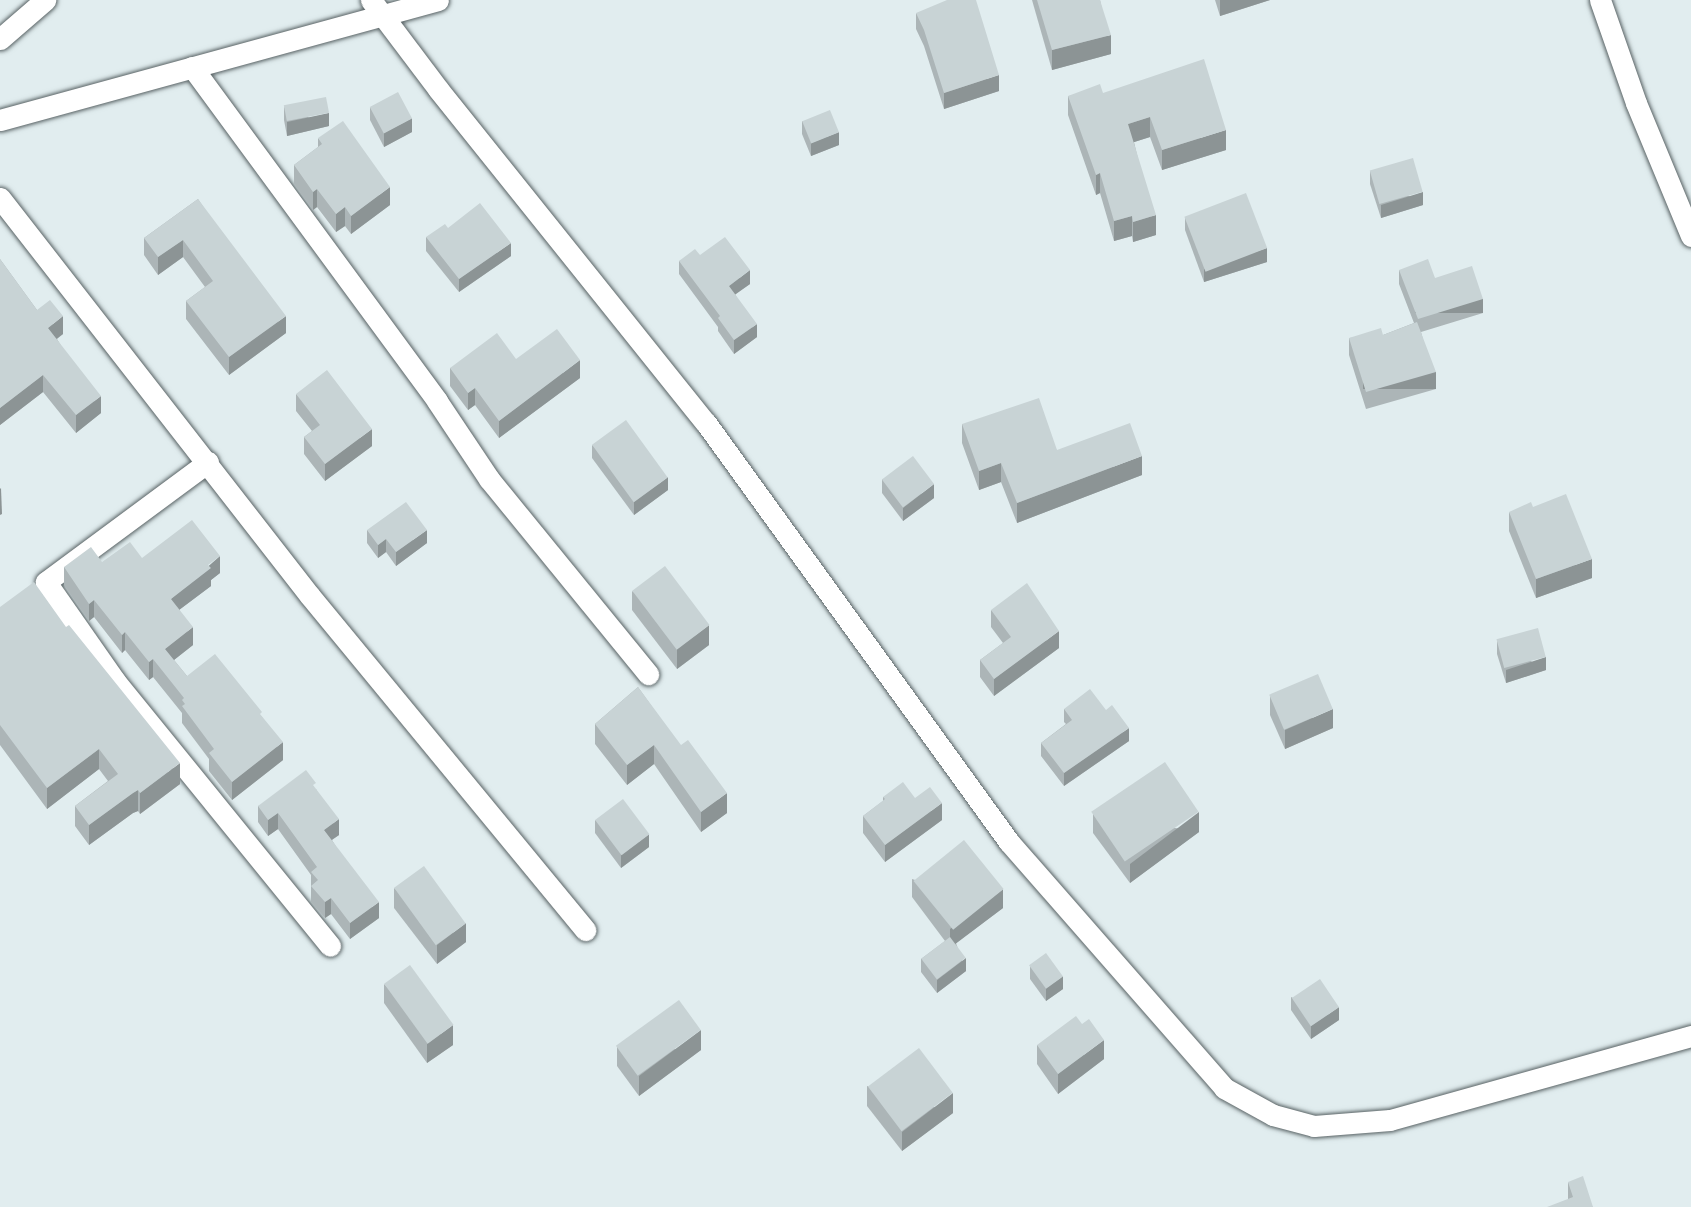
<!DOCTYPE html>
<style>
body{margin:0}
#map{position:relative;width:1691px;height:1207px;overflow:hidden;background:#e1edef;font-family:"Work Sans",sans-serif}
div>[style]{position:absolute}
.roads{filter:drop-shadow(0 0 2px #586264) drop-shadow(0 0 2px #586264)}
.street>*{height:21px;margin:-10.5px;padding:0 10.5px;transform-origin:10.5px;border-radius:10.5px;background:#fff}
.wall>*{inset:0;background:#acb5b7}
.shaded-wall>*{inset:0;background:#8c9495;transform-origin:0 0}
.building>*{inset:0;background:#c8d3d5;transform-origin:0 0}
span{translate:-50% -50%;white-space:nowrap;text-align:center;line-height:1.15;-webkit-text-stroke:5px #fff;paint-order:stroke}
</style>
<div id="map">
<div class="roads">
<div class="street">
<i style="left:371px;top:0;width:111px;rotate:53deg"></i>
<i style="left:438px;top:89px;width:428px;rotate:51.3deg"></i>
<i style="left:706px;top:423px;width:517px;rotate:54.13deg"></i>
<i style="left:1009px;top:842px;width:327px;rotate:48.8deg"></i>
<i style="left:1224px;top:1088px;width:56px;rotate:28.9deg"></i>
<i style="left:1273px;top:1115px;width:42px;rotate:15deg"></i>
<i style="left:1314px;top:1126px;width:76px;rotate:-4.5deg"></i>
<i style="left:1390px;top:1120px;width:313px;rotate:-15.6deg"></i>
<i style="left:1600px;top:0;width:109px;rotate:70.7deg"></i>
<i style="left:1636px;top:103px;width:144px;rotate:67.5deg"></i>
<i style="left:0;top:39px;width:60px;rotate:-40.9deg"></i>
<i style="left:192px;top:67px;width:414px;rotate:53.7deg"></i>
<i style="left:437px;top:401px;width:94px;rotate:56.3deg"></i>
<i style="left:489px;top:479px;width:252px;rotate:50.8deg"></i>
<i style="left:0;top:120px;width:454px;rotate:-15.3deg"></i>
<i style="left:0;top:198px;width:504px;rotate:52.09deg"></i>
<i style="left:310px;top:596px;width:433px;rotate:50.5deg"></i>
<i style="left:208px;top:462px;width:202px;rotate:143.5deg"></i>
<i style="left:46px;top:582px;width:121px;rotate:55.1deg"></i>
<i style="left:115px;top:681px;width:341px;rotate:50.9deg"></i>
</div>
</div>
<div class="wall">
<i style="clip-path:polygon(1032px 0,1100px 0,1111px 54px,1052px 70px)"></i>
<i style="clip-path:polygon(1215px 0,1270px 0,1220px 16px)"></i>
<i style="clip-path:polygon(916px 13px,999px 91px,944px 109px,924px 46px,916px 29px)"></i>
<i style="clip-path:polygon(1103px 93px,1226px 150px,1162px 170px,1150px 137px,1134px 142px,1156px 235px,1133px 242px,1132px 236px,1114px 241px,1100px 193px,1096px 195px,1068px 115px,1068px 96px)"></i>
<i style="clip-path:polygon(284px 107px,329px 126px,287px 136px,284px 120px)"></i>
<i style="clip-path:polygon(370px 107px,412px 132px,384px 147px,370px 120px)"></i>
<i style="clip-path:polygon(802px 121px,839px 145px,811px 156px,802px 134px)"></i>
<i style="clip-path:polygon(318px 138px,390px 205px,351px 234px,345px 226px,336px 232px,317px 207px,313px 210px,294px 184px,294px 165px,318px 147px)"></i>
<i style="clip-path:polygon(1370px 171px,1423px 205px,1381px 218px,1370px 184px)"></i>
<i style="clip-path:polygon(198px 199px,286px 333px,229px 375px,186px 319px,186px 301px,205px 287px,183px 257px,158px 275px,144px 255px,144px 238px)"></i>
<i style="clip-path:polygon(1185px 217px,1267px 262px,1204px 282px,1185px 230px)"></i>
<i style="clip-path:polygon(426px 237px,511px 256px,459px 292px,426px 251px)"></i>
<i style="clip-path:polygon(700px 255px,750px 284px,735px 294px,757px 337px,734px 354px,718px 331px,718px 327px,679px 274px,679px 261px)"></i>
<i style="clip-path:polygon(0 259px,37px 310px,63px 334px,57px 339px,101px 413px,76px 433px,43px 392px,0 425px)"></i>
<i style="clip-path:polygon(1399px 270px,1435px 278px,1483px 313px,1421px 332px,1436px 389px,1366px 409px,1349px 355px,1349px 338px,1383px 335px,1414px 323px,1399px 284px)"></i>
<i style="clip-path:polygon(516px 359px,580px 378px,499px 438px,475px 405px,468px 410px,450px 386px,450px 368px)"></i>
<i style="clip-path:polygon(296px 394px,372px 446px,325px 481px,304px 454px,304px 437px,312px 431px,296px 411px)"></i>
<i style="clip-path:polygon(962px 424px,1057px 450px,1142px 475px,1017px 523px,1001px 482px,979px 490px,962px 443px)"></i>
<i style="clip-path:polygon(592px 445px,668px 490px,634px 515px,592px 458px)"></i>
<i style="clip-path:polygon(882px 479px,934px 498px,903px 521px,882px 493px)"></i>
<i style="clip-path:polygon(1509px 512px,1592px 578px,1536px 598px,1509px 531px)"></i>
<i style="clip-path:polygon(367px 530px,427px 543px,396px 566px,386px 552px,378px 558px,367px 543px)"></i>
<i style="clip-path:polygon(142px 558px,220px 573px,211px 580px,211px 586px,179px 610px,193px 645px,174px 660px,187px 676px,262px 717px,283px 760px,232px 800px,209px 771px,209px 759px,182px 723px,182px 713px,153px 677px,149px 680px,125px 650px,122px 653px,94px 617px,89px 621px,64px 585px,64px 567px)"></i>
<i style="clip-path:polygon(632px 591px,709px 645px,677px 669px,632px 610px)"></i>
<i style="clip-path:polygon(0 607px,180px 784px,140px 814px,138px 811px,133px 813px,89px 845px,75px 826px,75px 806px,108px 781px,99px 769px,47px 809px,0 745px)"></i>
<i style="clip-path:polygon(991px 610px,1059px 648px,994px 696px,980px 677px,980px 660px,1003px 643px,991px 627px)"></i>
<i style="clip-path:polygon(1497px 641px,1546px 670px,1506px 683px,1497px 654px)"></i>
<i style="clip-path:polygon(638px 687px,727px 813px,701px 832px,654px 764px,627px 785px,595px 744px,595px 724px)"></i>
<i style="clip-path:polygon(1270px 696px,1333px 728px,1285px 749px,1270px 715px)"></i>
<i style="clip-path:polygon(1064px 709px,1106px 710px,1129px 741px,1064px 786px,1041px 756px,1041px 743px,1066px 724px,1064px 722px)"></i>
<i style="clip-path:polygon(316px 789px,339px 835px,332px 840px,379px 918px,350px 939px,331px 914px,325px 918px,311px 902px,311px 875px,278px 829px,268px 836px,258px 822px,258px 806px)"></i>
<i style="clip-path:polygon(883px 797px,915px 798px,942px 820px,885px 862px,863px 833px,863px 816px,883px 801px)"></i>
<i style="clip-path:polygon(1093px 814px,1199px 832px,1130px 883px,1093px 833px)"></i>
<i style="clip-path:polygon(595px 820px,649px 847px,621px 868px,595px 833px)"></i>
<i style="clip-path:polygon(912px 879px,1003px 908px,956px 943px,966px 971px,937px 993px,921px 972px,921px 959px,945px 941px,912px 897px)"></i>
<i style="clip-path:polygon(394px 888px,466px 942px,437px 964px,394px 908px)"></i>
<i style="clip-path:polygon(1030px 966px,1063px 989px,1046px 1001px,1030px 979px)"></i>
<i style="clip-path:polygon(384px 984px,453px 1045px,427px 1063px,384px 1003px)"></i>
<i style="clip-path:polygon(1291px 997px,1339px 1020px,1311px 1039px,1291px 1010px)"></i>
<i style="clip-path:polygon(1037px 1045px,1104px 1059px,1058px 1094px,1037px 1064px)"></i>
<i style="clip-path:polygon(617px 1047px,701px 1050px,639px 1096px,617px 1066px)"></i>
<i style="clip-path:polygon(867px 1086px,953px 1113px,902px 1151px,867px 1106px)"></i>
<i style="clip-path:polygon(1568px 1182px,1593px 1207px,1568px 1199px)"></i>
</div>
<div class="shaded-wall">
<i style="clip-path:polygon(1220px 0,1270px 0,1220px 16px)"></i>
<i style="clip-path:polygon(1111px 35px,1111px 54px,1052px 70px,1052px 50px)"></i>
<i style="clip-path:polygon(999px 75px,999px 91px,944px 109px,944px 93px)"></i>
<i style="clip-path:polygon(329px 113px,329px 126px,287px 136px,287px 122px)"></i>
<i style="clip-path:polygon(1150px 117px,1150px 137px,1128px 144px,1128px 124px)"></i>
<i style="clip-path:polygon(412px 118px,412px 132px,384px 147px,384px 133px)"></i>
<i style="clip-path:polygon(1226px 130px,1226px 150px,1162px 170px,1162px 150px)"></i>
<i style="clip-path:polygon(839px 132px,839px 145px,811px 156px,811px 143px)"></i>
<i style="clip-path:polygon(1100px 173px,1100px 193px,1096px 195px,1096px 175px)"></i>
<i style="clip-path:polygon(390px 187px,390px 205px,351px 234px,351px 216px)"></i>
<i style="clip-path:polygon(317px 189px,317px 207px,313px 210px,313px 192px)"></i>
<i style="clip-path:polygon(1423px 192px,1423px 205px,1381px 218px,1381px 205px)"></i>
<i style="clip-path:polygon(345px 207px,345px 226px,336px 232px,336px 214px)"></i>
<i style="clip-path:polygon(1156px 215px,1156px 235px,1133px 242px,1133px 222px)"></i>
<i style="clip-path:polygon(1132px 216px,1132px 236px,1114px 241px,1114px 221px)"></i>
<i style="clip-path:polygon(183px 240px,183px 257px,158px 275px,158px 257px)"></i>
<i style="clip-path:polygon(511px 243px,511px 256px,459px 292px,459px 279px)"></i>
<i style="clip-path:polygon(1267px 248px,1267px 262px,1204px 282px,1204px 269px)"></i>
<i style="clip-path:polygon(750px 270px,750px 284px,729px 299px,729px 286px)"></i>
<i style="left:1483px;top:299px;width:14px;height:68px;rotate:90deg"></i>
<i style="clip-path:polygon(63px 316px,63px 334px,48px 345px,48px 328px)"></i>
<i style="clip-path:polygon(286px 316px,286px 333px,229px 375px,229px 357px)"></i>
<i style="clip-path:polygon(757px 324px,757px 337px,734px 354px,734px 340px)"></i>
<i style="clip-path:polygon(580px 360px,580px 378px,499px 438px,499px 421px)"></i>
<i style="left:1436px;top:372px;width:17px;height:73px;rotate:90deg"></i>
<i style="clip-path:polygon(43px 375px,43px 392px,0 425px,0 408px)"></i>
<i style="clip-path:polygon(475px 388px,475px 405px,468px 410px,468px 393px)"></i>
<i style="clip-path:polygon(101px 396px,101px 413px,76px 433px,76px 415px)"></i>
<i style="clip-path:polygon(372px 429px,372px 446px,325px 481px,325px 464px)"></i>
<i style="clip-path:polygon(1142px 456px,1142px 475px,1017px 523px,1017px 503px)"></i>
<i style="clip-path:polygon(1001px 463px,1001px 482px,979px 490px,979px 471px)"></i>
<i style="clip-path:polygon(668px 477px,668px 490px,634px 515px,634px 502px)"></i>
<i style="clip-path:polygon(934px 484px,934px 498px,903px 521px,903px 508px)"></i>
<i style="clip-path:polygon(1px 488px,2px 514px,0 515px,0 489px)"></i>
<i style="clip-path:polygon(427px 530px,427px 543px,396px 566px,396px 552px)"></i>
<i style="clip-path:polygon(386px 539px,386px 552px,378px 558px,378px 545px)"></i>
<i style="clip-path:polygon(220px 556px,220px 573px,211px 580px,211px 586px,171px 616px,171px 599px)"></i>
<i style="clip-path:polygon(1592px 559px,1592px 578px,1536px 598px,1536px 579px)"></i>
<i style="clip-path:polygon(94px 600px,94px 617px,89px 621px,89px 604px)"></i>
<i style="clip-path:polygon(709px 625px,709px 645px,677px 669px,677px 649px)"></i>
<i style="clip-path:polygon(193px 627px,193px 645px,165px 667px,165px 649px)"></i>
<i style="clip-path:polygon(1059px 631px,1059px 648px,994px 696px,994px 679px)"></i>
<i style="clip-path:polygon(125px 632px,125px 650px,122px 653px,122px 635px)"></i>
<i style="clip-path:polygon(1546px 657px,1546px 670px,1506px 683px,1506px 670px)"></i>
<i style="clip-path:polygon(153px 659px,153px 677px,149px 680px,149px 662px)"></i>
<i style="clip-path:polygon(1333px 709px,1333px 728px,1285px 749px,1285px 730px)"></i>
<i style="clip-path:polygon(1129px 728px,1129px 741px,1064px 786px,1064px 773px)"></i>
<i style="clip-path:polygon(283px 742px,283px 760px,232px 800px,232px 782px)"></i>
<i style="clip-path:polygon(654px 745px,654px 764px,627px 785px,627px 765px)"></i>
<i style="clip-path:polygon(99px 749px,99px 769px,47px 809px,47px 788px)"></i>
<i style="clip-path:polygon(180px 763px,180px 784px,140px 814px,140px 793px)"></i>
<i style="clip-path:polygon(138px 790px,138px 811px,133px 813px,89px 845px,89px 825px,133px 793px)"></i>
<i style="clip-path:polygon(727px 793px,727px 813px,701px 832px,701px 812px)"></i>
<i style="clip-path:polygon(942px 803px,942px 820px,885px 862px,885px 845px)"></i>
<i style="clip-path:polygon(1199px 812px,1199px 832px,1130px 883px,1130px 864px)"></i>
<i style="clip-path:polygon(278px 813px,278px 829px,268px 836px,268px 820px)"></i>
<i style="clip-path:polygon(339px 819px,339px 835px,324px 845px,324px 830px)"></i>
<i style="clip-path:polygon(649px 834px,649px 847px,621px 868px,621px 855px)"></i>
<i style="clip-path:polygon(1003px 889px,1003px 908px,950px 948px,950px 929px)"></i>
<i style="clip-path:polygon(331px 898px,331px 914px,325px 918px,325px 902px)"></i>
<i style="clip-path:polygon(379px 902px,379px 918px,350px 939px,350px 923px)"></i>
<i style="clip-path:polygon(466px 923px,466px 942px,437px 964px,437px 945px)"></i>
<i style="clip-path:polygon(966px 958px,966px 971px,937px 993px,937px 980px)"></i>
<i style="clip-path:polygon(1063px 976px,1063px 989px,1046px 1001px,1046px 988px)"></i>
<i style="clip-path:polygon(1339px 1007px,1339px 1020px,1311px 1039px,1311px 1026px)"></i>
<i style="clip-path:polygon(453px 1025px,453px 1045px,427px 1063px,427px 1044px)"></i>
<i style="clip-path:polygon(701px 1030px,701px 1050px,639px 1096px,639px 1076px)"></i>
<i style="clip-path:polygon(1104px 1040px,1104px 1059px,1058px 1094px,1058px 1074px)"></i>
<i style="clip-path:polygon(953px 1093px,953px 1113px,902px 1151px,902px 1132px)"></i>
</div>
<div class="building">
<i style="clip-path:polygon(947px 0,976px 0,999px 75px,944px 93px,924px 30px,916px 13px)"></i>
<i style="clip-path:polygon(1037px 0,1100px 0,1111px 35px,1052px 50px)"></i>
<i style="clip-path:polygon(1204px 59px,1226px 130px,1162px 150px,1150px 117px,1128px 124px,1156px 215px,1133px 222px,1132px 216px,1114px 221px,1100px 173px,1096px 175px,1068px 96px,1100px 84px,1103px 93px)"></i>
<i style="left:398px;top:92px;width:30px;height:32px;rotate:62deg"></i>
<i style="left:326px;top:97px;width:16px;height:43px;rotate:79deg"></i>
<i style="left:830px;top:110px;width:24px;height:30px;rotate:68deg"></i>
<i style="clip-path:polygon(343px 121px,390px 187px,351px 216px,345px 207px,336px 214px,317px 189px,313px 192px,294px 165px,322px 144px,318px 138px)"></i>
<i style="left:1413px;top:158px;width:35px;height:45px;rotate:74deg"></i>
<i style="left:1246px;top:193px;width:59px;height:66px;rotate:69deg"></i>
<i style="clip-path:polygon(198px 199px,286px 316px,229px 357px,186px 301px,213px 281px,183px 240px,158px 257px,144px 238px)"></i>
<i style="clip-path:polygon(480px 203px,511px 243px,459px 279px,426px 237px,445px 224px,448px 228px)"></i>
<i style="clip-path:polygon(725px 237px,750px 270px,729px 286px,757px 324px,734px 340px,718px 318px,720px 316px,679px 261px,695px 249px,700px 255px)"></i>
<i style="clip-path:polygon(0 259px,37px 310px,50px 300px,63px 316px,48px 328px,101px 396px,76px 415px,43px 375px,0 408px)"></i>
<i style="clip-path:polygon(1428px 259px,1435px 278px,1472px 266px,1483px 299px,1418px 319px,1399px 270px)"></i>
<i style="clip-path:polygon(1417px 322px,1436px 372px,1366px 392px,1349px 338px,1381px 328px,1383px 335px)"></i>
<i style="clip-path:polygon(557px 329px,580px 360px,499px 421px,475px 388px,468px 393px,450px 368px,497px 333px,516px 359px)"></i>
<i style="clip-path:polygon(327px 370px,372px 429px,325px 464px,304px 437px,320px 425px,296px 394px)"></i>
<i style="clip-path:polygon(1039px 398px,1057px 450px,1130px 423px,1142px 456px,1017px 503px,1001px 463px,979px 471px,962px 424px)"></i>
<i style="left:626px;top:420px;width:71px;height:42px;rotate:54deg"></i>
<i style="left:913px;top:456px;width:35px;height:39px;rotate:53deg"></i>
<i style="clip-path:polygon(1566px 494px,1592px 559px,1536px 579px,1509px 512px,1531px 502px,1533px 507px)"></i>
<i style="clip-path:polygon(406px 502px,427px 530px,396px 552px,386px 539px,378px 545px,367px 530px)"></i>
<i style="clip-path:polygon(192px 520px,220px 556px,208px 565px,211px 568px,171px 599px,193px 627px,165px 649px,187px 676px,215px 654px,262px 712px,260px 714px,283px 742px,232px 782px,209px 753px,214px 749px,182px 706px,185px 704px,182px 700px,184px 698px,153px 659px,149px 662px,125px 632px,122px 635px,94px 600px,89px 604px,64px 567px,91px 547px,102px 562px,130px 542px,142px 558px)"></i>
<i style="left:665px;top:566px;width:74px;height:41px;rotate:53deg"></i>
<i style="clip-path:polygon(34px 582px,66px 627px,69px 625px,180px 763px,140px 793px,138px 790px,133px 793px,89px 825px,75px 806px,118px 774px,99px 749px,47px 788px,0 725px,0 607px)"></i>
<i style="clip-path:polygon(1027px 583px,1059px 631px,994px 679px,980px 660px,1011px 637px,991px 610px)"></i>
<i style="left:1538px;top:628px;width:30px;height:43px;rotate:75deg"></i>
<i style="left:1318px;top:674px;width:38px;height:53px;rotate:67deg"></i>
<i style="clip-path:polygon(638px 687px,681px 745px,688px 740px,727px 793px,701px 812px,654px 745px,627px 765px,595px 724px)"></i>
<i style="clip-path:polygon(1090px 689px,1106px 710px,1112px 705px,1129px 728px,1064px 773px,1041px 743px,1072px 720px,1064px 709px)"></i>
<i style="left:1165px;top:762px;width:60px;height:89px;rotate:56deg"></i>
<i style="clip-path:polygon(306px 770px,316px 783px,313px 785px,339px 819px,324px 830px,379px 902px,350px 923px,331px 898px,325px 902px,311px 886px,318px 880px,311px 872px,317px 867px,278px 813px,268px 820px,258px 806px)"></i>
<i style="clip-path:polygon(903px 782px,915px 798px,930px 787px,942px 803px,885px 845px,863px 816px,885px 799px,883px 797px)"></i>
<i style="left:623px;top:799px;width:44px;height:35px;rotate:53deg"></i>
<i style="left:964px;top:840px;width:63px;height:65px;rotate:51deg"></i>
<i style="left:424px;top:866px;width:71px;height:37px;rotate:54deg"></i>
<i style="left:950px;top:937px;width:26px;height:36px;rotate:53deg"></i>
<i style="left:1046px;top:953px;width:29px;height:21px;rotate:54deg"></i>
<i style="left:410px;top:965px;width:74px;height:32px;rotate:54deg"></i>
<i style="left:1320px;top:979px;width:34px;height:34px;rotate:56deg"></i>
<i style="left:679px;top:1000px;width:37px;height:78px;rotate:54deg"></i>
<i style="clip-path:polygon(1076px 1016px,1082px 1024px,1089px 1019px,1104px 1040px,1058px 1074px,1037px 1045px)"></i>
<i style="left:919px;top:1048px;width:56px;height:64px;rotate:53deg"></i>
<i style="clip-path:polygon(1583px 1176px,1593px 1207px,1547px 1207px,1573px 1197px,1568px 1182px)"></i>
</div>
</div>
